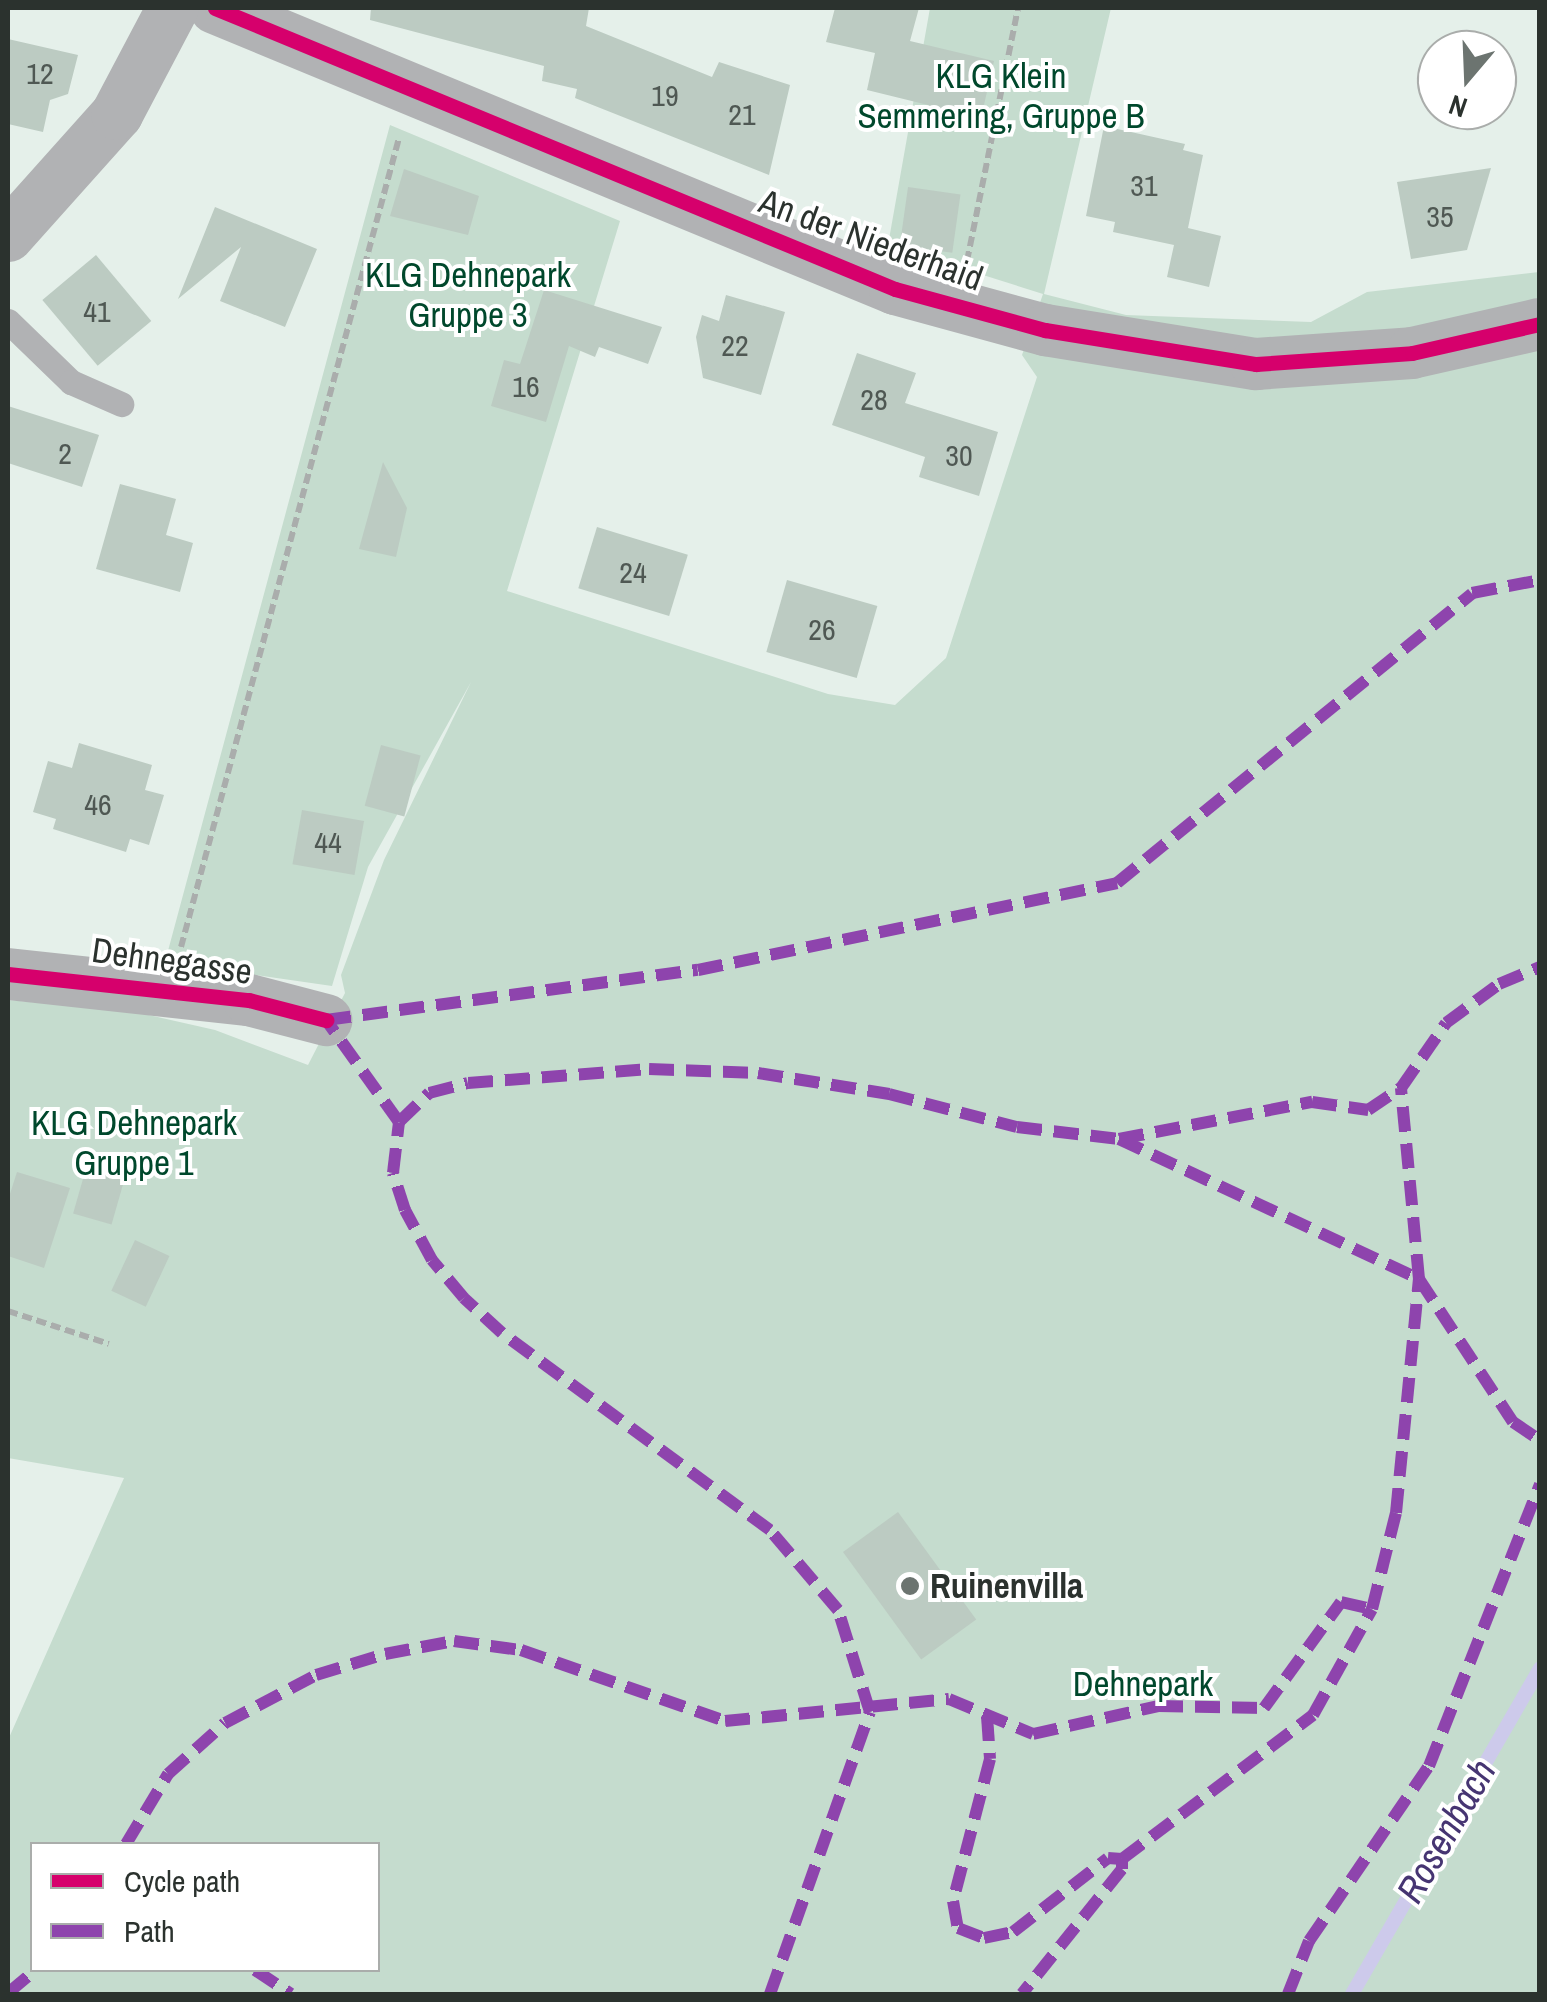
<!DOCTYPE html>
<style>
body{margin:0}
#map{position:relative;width:1547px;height:2002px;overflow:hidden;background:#e5f0ea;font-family:"Archivo Narrow",sans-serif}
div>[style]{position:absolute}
.green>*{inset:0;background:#c5dcce}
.stream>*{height:14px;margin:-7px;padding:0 7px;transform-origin:7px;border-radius:7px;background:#cdcaeb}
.building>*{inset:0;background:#bccbc2;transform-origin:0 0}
.path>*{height:6px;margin-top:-3px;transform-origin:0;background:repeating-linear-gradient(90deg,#aaadac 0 10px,transparent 0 15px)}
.service>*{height:25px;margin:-12.5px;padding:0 12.5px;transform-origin:12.5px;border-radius:12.5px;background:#b1b2b4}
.minor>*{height:52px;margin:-26px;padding:0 26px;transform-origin:26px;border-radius:26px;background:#b1b2b4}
.quiet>*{height:12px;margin-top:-6px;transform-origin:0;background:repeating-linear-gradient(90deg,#8e44ad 0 25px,transparent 0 37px)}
.cycleway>*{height:15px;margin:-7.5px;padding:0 7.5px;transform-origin:7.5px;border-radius:7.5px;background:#d6006c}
.dots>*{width:28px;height:28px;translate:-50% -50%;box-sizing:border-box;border:5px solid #fff;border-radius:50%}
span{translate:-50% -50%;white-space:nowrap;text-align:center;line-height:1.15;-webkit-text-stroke:8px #fff;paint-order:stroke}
.number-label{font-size:30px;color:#4f5853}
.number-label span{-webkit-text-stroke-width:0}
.park-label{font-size:35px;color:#00482c}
.street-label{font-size:35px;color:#2b322e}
.poi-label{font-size:35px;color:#2b322e;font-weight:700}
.left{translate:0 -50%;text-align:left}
.water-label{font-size:38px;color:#463572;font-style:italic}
.frame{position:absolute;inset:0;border:10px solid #2b322e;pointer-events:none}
.legend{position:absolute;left:30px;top:1842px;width:350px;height:130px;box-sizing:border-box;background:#fff;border:2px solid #aaadab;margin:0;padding:12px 18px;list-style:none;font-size:30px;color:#2b322e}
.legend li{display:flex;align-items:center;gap:20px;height:50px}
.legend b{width:50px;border:2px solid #aaadab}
.north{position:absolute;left:1417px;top:30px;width:100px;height:100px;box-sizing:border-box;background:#fff;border:2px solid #aaadab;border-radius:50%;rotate:199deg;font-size:28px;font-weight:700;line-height:40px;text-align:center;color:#2b322e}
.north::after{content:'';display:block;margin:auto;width:35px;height:45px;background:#6c7470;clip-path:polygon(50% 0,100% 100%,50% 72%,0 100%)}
</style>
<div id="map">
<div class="green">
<i style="clip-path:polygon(evenodd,930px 8px,1111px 8px,1044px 294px,1126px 315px,1311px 322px,1367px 292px,1539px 272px,1539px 1994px,8px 1994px,8px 1740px,124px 1478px,8px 1458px,8px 1000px,131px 1011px,215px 1030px,308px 1065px,345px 993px,341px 975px,384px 860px,471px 682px,368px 867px,332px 986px,165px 962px,390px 125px,620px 221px,507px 591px,828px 694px,895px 705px,946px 658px,1037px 377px,1022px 355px,1043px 294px,888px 245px,930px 8px,32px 1844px,378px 1844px,378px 1970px,32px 1970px,32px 1844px)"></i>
</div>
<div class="stream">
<i style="left:1352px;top:1994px;width:376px;rotate:-60deg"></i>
</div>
<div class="building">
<i style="clip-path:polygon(371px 8px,589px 8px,586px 26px,712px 77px,719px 62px,790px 85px,769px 175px,575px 98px,577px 89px,542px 81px,544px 66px,370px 20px)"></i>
<i style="clip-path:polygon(835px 8px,919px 8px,910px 41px,994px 61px,981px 118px,867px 90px,875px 53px,826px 42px)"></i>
<i style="clip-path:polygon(8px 39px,78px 55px,68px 94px,50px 100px,43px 132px,8px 124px)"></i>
<i style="clip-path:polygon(1104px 126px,1185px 144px,1183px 150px,1203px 155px,1188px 228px,1221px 236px,1209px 287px,1167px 277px,1174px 245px,1113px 232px,1115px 222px,1086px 216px)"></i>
<i style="clip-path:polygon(1491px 168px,1467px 250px,1411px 259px,1397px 182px)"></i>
<i style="clip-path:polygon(404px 169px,479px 196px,468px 235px,390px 216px)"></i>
<i style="left:908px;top:187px;width:53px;height:59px;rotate:8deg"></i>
<i style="clip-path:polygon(215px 207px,317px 249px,285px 327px,220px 301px,241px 247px,178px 299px)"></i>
<i style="left:96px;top:255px;width:86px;height:70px;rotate:50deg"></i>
<i style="clip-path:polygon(544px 290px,662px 327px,648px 364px,599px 347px,595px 357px,569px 346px,546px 422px,491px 406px,504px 360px,520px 364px)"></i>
<i style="clip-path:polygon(726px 295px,785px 312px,761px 395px,703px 378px,696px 337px,702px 315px,719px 321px)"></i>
<i style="clip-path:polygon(857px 353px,916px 373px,905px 403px,998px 432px,979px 496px,919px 477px,925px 457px,832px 425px)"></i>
<i style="clip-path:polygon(8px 406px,99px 435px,82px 487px,8px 463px)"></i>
<i style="clip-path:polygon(383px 462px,407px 508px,396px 557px,359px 549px)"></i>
<i style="clip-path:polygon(120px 484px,176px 499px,166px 535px,193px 543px,180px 592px,96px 569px)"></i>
<i style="left:597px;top:527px;width:95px;height:64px;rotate:17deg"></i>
<i style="left:787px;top:580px;width:94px;height:75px;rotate:16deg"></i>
<i style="clip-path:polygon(79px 743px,152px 765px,145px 790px,164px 795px,149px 845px,130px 839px,126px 852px,53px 829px,56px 819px,33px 812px,48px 761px,72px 768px)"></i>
<i style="left:381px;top:745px;width:41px;height:63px;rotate:15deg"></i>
<i style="left:302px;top:810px;width:63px;height:55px;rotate:10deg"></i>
<i style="left:91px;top:1151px;width:40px;height:65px;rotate:16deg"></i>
<i style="clip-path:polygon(17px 1172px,70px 1188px,44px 1268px,8px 1256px,8px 1200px)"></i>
<i style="left:135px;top:1240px;width:38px;height:56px;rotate:25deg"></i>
<i style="left:898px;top:1512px;width:133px;height:68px;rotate:54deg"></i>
</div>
<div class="path">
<i style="left:967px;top:261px;width:258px;rotate:-78.6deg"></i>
<i style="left:181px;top:947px;width:838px;rotate:-74.92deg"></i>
<i style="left:8px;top:1311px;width:106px;rotate:18.1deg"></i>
</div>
<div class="service">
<i style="left:8px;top:321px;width:88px;rotate:44.1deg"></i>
<i style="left:71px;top:382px;width:55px;rotate:23.7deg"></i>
</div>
<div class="minor">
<i style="left:215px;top:8px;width:736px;rotate:22.45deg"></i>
<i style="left:895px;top:289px;width:156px;rotate:15.3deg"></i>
<i style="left:1045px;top:330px;width:214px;rotate:9.2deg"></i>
<i style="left:1256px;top:364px;width:156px;rotate:-4deg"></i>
<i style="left:1412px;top:353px;width:131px;rotate:-12.8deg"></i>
<i style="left:8px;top:236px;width:164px;rotate:-48.2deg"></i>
<i style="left:117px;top:114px;width:120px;rotate:-62.2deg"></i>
<i style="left:8px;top:974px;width:242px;rotate:6.2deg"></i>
<i style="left:249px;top:1000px;width:80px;rotate:14.6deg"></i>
</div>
<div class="quiet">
<i style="left:399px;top:1122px;width:125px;rotate:-125.6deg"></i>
<i style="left:326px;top:1020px;width:375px;rotate:-7.7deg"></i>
<i style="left:698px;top:970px;width:428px;rotate:-11.7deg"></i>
<i style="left:1117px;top:883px;width:458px;rotate:-39.2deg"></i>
<i style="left:1472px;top:593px;width:69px;rotate:-10.8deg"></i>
<i style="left:1119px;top:1139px;width:331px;rotate:25deg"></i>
<i style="left:1419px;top:1279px;width:171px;rotate:56.7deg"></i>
<i style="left:1513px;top:1422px;width:32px;rotate:34deg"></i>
<i style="left:987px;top:1716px;width:43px;rotate:86deg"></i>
<i style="left:990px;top:1759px;width:147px;rotate:104.6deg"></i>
<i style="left:953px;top:1901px;width:27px;rotate:80deg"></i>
<i style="left:958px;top:1928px;width:28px;rotate:21deg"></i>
<i style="left:984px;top:1938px;width:30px;rotate:-12deg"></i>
<i style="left:1013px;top:1932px;width:120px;rotate:-37.9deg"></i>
<i style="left:1108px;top:1858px;width:14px;rotate:4deg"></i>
<i style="left:1122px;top:1859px;width:10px;rotate:90deg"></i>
<i style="left:1122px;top:1869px;width:160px;rotate:128.7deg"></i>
<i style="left:126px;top:1844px;width:82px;rotate:-59deg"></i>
<i style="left:168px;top:1774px;width:76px;rotate:-41.8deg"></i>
<i style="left:225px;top:1723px;width:103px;rotate:-27.8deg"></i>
<i style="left:316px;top:1675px;width:72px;rotate:-16.9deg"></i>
<i style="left:385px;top:1654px;width:70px;rotate:-10.7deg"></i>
<i style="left:454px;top:1641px;width:68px;rotate:7.7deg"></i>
<i style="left:521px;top:1650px;width:216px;rotate:19.2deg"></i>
<i style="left:725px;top:1721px;width:225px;rotate:-5.6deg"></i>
<i style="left:949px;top:1699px;width:91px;rotate:22.6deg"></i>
<i style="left:1033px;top:1734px;width:128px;rotate:-12.6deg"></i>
<i style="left:1158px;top:1706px;width:106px;rotate:1.1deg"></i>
<i style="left:1264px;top:1708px;width:131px;rotate:-54deg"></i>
<i style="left:1341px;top:1602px;width:32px;rotate:13deg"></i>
<i style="left:1122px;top:1859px;width:239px;rotate:-37deg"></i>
<i style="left:1313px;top:1715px;width:121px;rotate:-60.9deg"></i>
<i style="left:1372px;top:1609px;width:99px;rotate:-76deg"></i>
<i style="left:1396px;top:1513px;width:235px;rotate:-84.4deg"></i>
<i style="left:1419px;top:1279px;width:192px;rotate:-95.4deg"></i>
<i style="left:255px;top:1970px;width:43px;rotate:33.7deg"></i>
<i style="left:8px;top:1993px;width:35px;rotate:-40deg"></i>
<i style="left:770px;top:1994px;width:299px;rotate:-70.5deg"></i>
<i style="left:870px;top:1712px;width:107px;rotate:-107.4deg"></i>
<i style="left:838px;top:1610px;width:105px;rotate:-130.4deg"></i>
<i style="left:770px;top:1530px;width:333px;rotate:-143.7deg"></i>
<i style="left:502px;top:1333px;width:52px;rotate:-137.4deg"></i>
<i style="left:464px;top:1298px;width:50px;rotate:-130.1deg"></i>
<i style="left:432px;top:1260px;width:57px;rotate:-118.4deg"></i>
<i style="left:405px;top:1210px;width:39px;rotate:-108deg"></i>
<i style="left:393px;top:1173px;width:51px;rotate:-83.3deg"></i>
<i style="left:399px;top:1122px;width:42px;rotate:-44deg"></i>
<i style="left:429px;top:1093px;width:40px;rotate:-14.4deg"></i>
<i style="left:468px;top:1083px;width:182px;rotate:-4.4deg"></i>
<i style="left:649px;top:1069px;width:109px;rotate:2.1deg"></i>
<i style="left:758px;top:1073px;width:133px;rotate:9.1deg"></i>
<i style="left:889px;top:1094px;width:132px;rotate:14.5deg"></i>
<i style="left:1017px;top:1127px;width:103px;rotate:6.7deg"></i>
<i style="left:1119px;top:1139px;width:197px;rotate:-10.9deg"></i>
<i style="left:1312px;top:1102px;width:57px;rotate:8.1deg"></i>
<i style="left:1368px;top:1110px;width:40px;rotate:-34deg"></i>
<i style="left:1401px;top:1088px;width:79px;rotate:-55.3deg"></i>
<i style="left:1446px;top:1023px;width:66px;rotate:-36.3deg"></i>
<i style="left:1499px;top:984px;width:44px;rotate:-22.5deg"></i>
<i style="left:1288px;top:1994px;width:57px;rotate:-68.4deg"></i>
<i style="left:1309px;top:1941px;width:212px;rotate:-55.6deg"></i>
<i style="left:1429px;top:1766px;width:303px;rotate:-68.5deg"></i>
</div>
<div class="cycleway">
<i style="left:215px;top:8px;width:736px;rotate:22.45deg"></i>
<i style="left:895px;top:289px;width:156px;rotate:15.3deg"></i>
<i style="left:1045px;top:330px;width:214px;rotate:9.2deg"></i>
<i style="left:1256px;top:364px;width:156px;rotate:-4deg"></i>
<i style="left:1412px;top:353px;width:131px;rotate:-12.8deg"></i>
<i style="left:8px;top:974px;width:242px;rotate:6.2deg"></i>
<i style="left:249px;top:1000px;width:80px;rotate:14.6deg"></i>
</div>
<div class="dots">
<i style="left:910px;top:1586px;background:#6c7470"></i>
</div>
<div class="number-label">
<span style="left:40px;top:73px">12</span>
<span style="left:665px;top:95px">19</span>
<span style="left:742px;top:114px">21</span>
<span style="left:1144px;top:185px">31</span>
<span style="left:1440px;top:216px">35</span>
<span style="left:97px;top:311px">41</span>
<span style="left:735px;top:345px">22</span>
<span style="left:526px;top:386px">16</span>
<span style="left:874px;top:399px">28</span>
<span style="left:65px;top:453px">2</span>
<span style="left:959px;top:455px">30</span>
<span style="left:633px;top:572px">24</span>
<span style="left:822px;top:629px">26</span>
<span style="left:98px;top:804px">46</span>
<span style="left:328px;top:842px">44</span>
</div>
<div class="park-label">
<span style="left:1001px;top:96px">KLG Klein<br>Semmering, Gruppe B</span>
<span style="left:468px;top:295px">KLG Dehnepark<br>Gruppe 3</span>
<span style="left:134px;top:1143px">KLG Dehnepark<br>Gruppe 1</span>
<span style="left:1143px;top:1684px">Dehnepark</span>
</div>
<div class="street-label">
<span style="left:871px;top:240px;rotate:20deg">An der Niederhaid</span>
<span style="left:172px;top:961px;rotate:8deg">Dehnegasse</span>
</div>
<div class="poi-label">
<span class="left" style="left:930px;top:1586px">Ruinenvilla</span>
</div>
<div class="water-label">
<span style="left:1446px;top:1831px;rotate:-60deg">Rosenbach</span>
</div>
<div class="frame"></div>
<ul class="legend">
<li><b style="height:12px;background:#d6006c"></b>Cycle path</li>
<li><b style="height:12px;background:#8e44ad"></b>Path</li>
</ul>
<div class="north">N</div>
</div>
